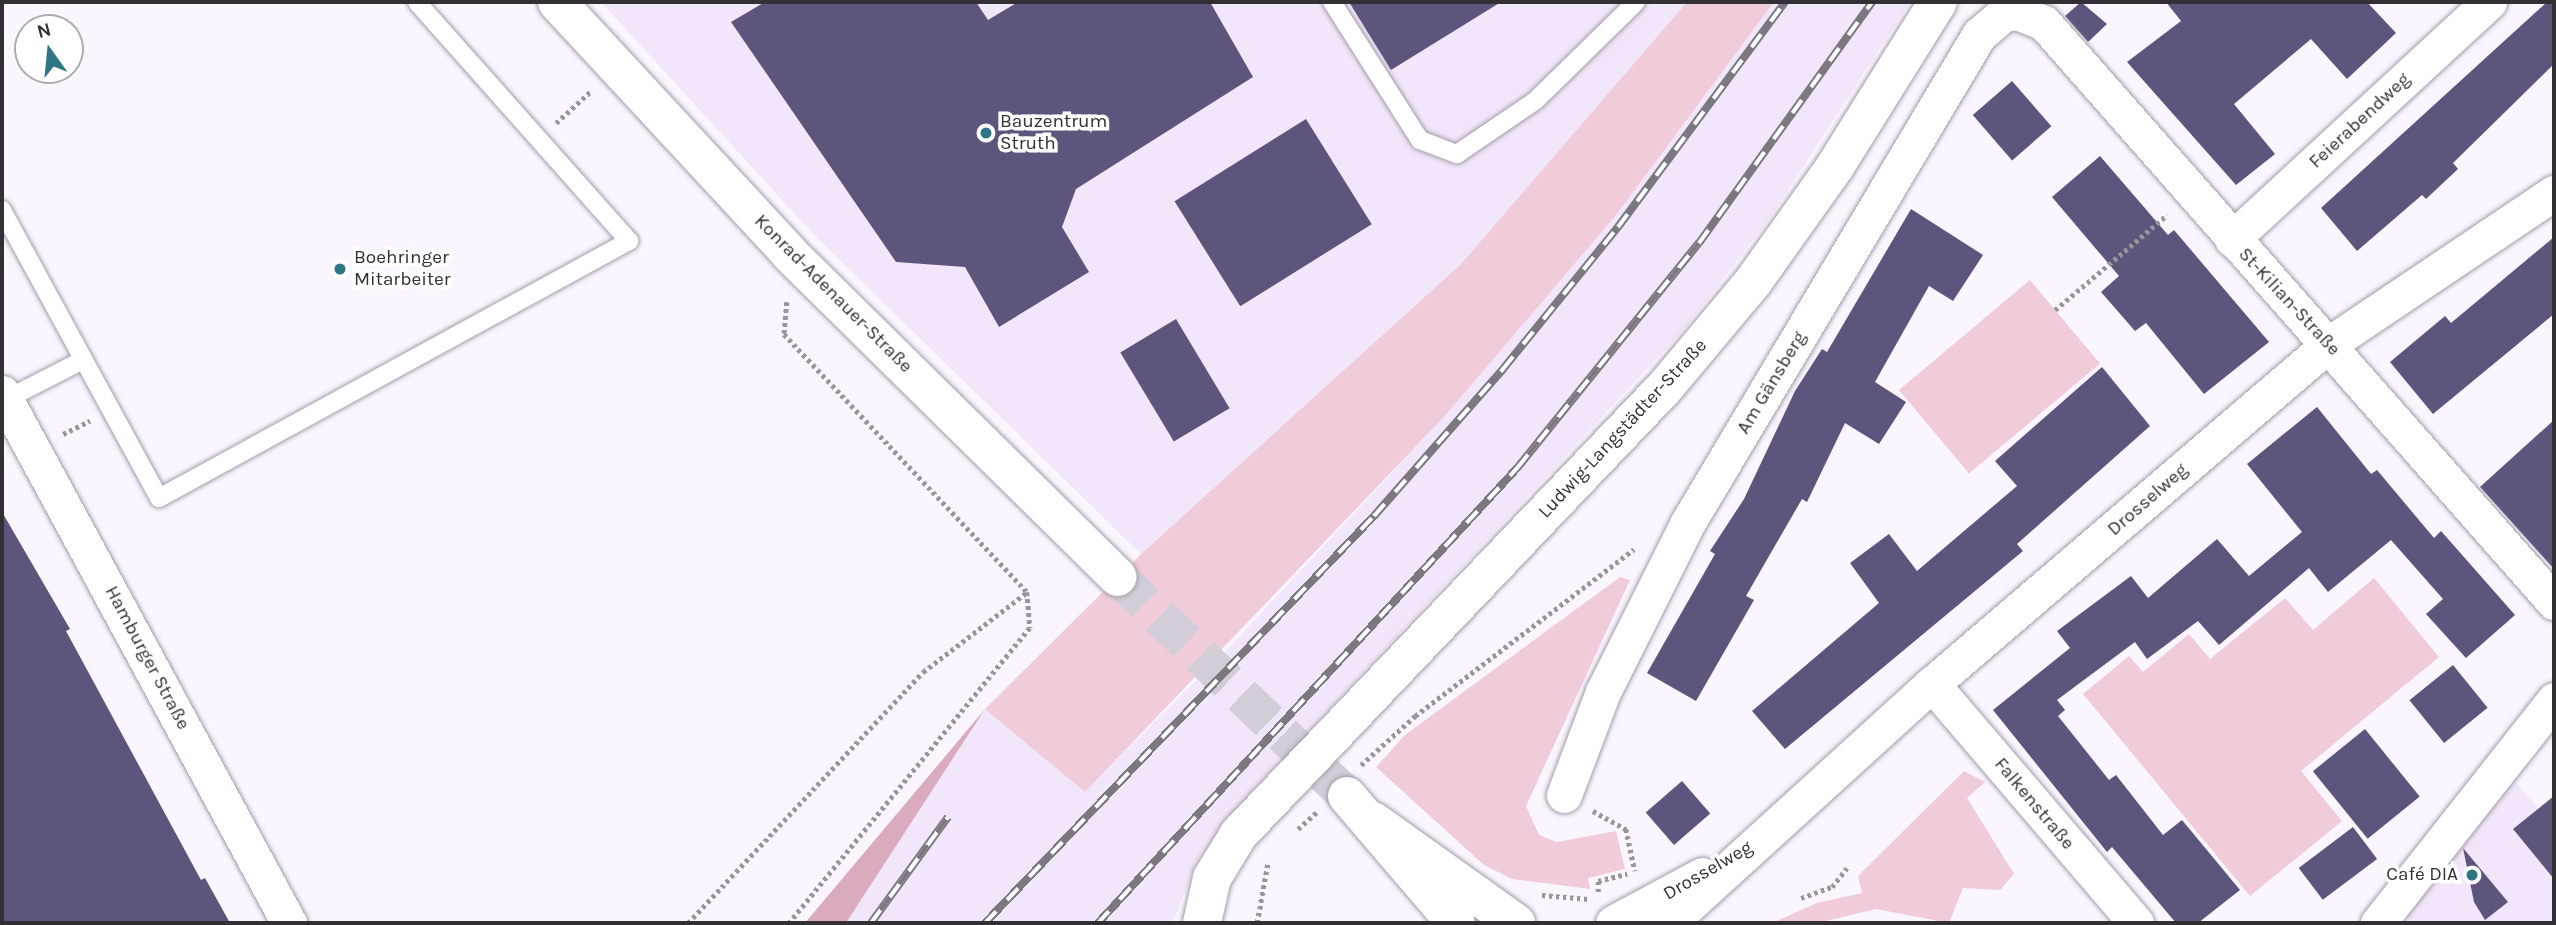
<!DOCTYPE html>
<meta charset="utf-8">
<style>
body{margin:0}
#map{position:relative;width:2556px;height:925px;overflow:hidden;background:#faf5fe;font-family:Karla,sans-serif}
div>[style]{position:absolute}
.built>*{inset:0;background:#f2e6fa}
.green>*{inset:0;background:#f0cbda;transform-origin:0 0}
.forest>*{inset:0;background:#daaabe}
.building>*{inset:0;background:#5d557c;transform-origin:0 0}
.secondary-tunnel>*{height:38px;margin-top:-19px;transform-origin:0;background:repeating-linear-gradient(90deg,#d2cdd6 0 38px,transparent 0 57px)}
.path>*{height:4.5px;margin-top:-2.25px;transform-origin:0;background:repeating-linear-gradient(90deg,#9a959d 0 3.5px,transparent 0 7px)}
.roads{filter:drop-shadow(0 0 2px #a49ca9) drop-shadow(0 0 2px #a49ca9)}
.service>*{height:18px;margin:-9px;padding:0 9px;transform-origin:9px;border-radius:9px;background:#fff}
.minor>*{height:35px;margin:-17.5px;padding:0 17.5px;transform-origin:17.5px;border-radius:17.5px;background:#fff}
.secondary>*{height:38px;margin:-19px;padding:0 19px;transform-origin:19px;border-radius:19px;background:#fff}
.rail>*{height:8px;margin-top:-4px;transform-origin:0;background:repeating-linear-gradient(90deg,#fff 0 16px,#7c787f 0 32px);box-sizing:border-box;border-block:2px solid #7c787f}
.dots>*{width:19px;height:19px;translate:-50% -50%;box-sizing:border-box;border:4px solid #fff;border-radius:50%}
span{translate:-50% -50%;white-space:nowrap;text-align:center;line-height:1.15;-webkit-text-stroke:7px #fff;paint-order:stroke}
.street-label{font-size:19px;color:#332f35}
.poi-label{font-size:19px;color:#332f35}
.left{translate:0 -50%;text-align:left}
.right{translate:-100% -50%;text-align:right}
.frame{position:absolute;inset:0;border:4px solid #332f35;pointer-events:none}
.north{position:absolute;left:14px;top:14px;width:70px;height:70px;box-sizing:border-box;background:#fff;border:2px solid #adacae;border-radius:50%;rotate:345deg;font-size:19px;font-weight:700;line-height:28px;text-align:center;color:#332f35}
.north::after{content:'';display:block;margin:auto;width:24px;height:32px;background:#307584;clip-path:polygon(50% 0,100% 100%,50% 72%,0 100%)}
</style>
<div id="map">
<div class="built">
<i style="clip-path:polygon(601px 2px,1687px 2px,1461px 264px,1141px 554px,816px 237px)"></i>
<i style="clip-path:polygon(1774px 2px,1910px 2px,1769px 219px,1686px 327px,1241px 803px,1197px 862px,1173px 921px,846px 923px,985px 709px,1085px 791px,1224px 653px,1444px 417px,1617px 214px)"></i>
<i style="clip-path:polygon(2511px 777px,2554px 827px,2554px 923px,2411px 923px,2401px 910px)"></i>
</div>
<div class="green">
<i style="clip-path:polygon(1687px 2px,1774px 2px,1617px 214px,1444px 417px,1085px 792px,985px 709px,1141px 554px,1461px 264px)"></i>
<i style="left:2030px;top:280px;width:109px;height:171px;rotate:50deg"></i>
<i style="clip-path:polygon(1620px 577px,1630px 580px,1526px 806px,1539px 835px,1557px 842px,1616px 831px,1625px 869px,1588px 878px,1590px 889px,1512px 879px,1484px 865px,1376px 767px,1405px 735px)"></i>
<i style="clip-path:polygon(2374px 578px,2439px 657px,2301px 771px,2342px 821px,2250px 896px,2083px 694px,2129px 656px,2143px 672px,2189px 634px,2210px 659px,2285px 598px,2313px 630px)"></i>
<i style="clip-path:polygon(1964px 771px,1985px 782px,1967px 798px,2014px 874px,2000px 890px,1963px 888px,1949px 923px,1876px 909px,1818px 923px,1772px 923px,1817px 903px,1862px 893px,1858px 876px)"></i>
</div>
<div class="forest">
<i style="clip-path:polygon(985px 709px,846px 923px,805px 923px)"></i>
</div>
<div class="building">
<i style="clip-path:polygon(765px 2px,976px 2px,988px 20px,1018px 2px,1210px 2px,1253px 77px,1076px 189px,1062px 227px,1089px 272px,999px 327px,965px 267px,896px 262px,731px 22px)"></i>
<i style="clip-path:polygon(1349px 2px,1501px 2px,1391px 70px)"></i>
<i style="clip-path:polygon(2081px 2px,2107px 24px,2088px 42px,2065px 16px)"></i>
<i style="clip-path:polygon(2166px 2px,2367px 2px,2396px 33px,2347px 79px,2311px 39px,2234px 104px,2275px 154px,2236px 185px,2127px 62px,2181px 21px)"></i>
<i style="clip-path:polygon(2547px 2px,2554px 2px,2554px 64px,2453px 163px,2458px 169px,2426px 199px,2422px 195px,2357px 251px,2321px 208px)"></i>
<i style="left:2012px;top:81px;width:60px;height:52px;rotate:49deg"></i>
<i style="left:1306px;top:119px;width:124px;height:155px;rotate:58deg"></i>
<i style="clip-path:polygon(2100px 156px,2168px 235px,2174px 230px,2269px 342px,2204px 394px,2146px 323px,2135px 331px,2101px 292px,2119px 276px,2052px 197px)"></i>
<i style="clip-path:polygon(1911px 209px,1983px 255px,1953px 301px,1929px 286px,1875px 382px,1906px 402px,1879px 444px,1845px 423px,1807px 502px,1802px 499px,1746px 596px,1754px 600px,1696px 701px,1647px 673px,1715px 554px,1710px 551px,1744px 499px,1795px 391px,1822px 349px,1827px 352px)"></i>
<i style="clip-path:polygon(2554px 237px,2554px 314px,2433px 414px,2390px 362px,2445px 316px,2451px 323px)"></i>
<i style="left:1176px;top:319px;width:104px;height:65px;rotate:59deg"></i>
<i style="clip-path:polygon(2102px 367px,2150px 426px,2017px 544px,2023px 551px,1785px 749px,1752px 711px,1879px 603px,1850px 563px,1889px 534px,1917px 571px,2017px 486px,1995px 461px)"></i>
<i style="clip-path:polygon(2317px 407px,2371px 474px,2377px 470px,2434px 538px,2441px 531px,2515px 615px,2466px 658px,2426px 614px,2443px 599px,2391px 540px,2328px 592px,2309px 568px,2219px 645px,2198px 621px,2147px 659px,2135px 642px,2057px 700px,2065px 710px,2058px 716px,2109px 780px,2116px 775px,2163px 835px,2182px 820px,2240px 890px,2198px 923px,2176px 923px,2112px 847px,2107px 852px,1993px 710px,2070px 648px,2057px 631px,2131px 576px,2148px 598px,2217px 539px,2249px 576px,2302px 532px,2247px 464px)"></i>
<i style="clip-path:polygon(2554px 420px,2554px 569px,2480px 487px)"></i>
<i style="clip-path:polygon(2px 512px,70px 629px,66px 631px,201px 880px,205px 878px,230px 923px,2px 923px)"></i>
<i style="left:2453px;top:665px;width:55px;height:56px;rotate:51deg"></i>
<i style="left:2365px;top:729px;width:87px;height:67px;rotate:51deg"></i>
<i style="left:1682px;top:781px;width:43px;height:48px;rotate:49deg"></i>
<i style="clip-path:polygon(2554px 796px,2554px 879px,2513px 829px)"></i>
<i style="left:2353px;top:827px;width:40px;height:68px;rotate:53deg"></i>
<i style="clip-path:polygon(2463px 848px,2508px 902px,2485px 920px,2474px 902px)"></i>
</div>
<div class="secondary-tunnel">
<i style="left:1118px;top:577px;width:317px;rotate:43.7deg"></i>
</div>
<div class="path">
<i style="left:556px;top:123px;width:47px;rotate:-42.4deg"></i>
<i style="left:787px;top:302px;width:32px;rotate:95deg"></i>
<i style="left:784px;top:334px;width:354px;rotate:46.7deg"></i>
<i style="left:1027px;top:592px;width:36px;rotate:85deg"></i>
<i style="left:1030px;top:628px;width:381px;rotate:129.2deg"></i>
<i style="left:2055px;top:310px;width:147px;rotate:-40.3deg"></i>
<i style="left:63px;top:434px;width:30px;rotate:-26deg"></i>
<i style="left:1361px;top:765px;width:73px;rotate:-42.2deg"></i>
<i style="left:1415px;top:716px;width:275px;rotate:-37.3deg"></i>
<i style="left:1593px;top:811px;width:38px;rotate:29deg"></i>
<i style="left:1626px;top:829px;width:43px;rotate:77.9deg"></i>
<i style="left:1298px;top:829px;width:25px;rotate:-42deg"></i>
<i style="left:1598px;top:892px;width:11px;rotate:-90deg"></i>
<i style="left:1598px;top:881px;width:30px;rotate:-14deg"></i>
<i style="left:1542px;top:895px;width:46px;rotate:5deg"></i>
<i style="left:1801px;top:898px;width:33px;rotate:-20deg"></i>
<i style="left:1832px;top:887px;width:24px;rotate:-52deg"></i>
<i style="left:688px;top:923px;width:344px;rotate:-46.9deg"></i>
<i style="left:923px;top:672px;width:130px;rotate:-37.5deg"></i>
<i style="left:1257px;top:923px;width:63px;rotate:-79.9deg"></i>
</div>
<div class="roads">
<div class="service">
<i style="left:1332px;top:2px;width:164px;rotate:57.5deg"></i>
<i style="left:1420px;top:140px;width:40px;rotate:21deg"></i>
<i style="left:1457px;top:154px;width:94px;rotate:-34.2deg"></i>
<i style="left:1535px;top:101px;width:141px;rotate:-44.4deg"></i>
<i style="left:2px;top:210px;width:328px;rotate:61.4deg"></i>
<i style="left:159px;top:498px;width:536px;rotate:-28.67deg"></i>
<i style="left:629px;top:241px;width:319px;rotate:-131.6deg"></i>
<i style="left:5px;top:400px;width:85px;rotate:-27.2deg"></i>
</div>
<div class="minor">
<i style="left:2232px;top:239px;width:350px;rotate:-42.7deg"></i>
<i style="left:2px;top:393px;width:603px;rotate:61.56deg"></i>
<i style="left:1932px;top:684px;width:314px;rotate:49.5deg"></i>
<i style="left:1564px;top:795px;width:110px;rotate:-69.3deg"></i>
<i style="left:1603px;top:692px;width:188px;rotate:-63.4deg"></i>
<i style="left:1687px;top:524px;width:570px;rotate:-59.16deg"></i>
<i style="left:1979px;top:35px;width:32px;rotate:-41deg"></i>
<i style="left:2003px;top:14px;width:14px;rotate:-8deg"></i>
<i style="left:2017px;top:12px;width:29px;rotate:22deg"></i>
<i style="left:2044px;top:23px;width:772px;rotate:48.63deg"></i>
<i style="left:1613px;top:923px;width:101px;rotate:-28.3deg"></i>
<i style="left:1669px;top:923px;width:355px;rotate:-42.3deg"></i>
<i style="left:1932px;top:684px;width:523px;rotate:-40.58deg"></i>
<i style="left:2329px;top:344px;width:271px;rotate:-33.9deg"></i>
<i style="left:2378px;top:923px;width:284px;rotate:-51.7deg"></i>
</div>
<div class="secondary">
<i style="left:557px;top:2px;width:343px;rotate:47.2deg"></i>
<i style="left:790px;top:254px;width:460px;rotate:44.6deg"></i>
<i style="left:1347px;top:796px;width:167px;rotate:49.4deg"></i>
<i style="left:1373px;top:821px;width:176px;rotate:35.5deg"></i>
<i style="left:1202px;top:923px;width:46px;rotate:-77.5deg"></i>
<i style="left:1212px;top:878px;width:52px;rotate:-58.5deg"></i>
<i style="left:1239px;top:834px;width:619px;rotate:-46.37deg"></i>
<i style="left:1666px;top:386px;width:136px;rotate:-50.1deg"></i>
<i style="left:1753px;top:282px;width:143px;rotate:-54.6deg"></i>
<i style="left:1836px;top:165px;width:192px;rotate:-58deg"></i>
</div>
</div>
<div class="rail">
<i style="left:871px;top:923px;width:131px;rotate:-54deg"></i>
<i style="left:985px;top:923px;width:563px;rotate:-46.3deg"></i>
<i style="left:1374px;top:516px;width:196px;rotate:-48.7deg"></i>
<i style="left:1503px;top:369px;width:183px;rotate:-51deg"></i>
<i style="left:1618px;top:227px;width:280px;rotate:-53.4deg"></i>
<i style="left:1098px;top:923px;width:620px;rotate:-47.35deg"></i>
<i style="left:1518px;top:467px;width:288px;rotate:-51.1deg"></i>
<i style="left:1699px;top:243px;width:297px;rotate:-54.3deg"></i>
</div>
<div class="dots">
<i style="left:986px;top:133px;background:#307584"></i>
<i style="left:340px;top:269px;background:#307584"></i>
<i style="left:2472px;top:875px;background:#307584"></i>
</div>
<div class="street-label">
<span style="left:2360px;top:121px;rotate:-43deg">Feierabendweg</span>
<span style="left:833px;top:294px;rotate:45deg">Konrad-Adenauer-Straße</span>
<span style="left:2289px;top:302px;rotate:47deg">St-Kilian-Straße</span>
<span style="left:1772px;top:383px;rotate:-59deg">Am Gänsberg</span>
<span style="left:1623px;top:429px;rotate:-47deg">Ludwig-Langstädter-Straße</span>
<span style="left:2148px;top:500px;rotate:-41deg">Drosselweg</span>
<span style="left:147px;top:658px;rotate:62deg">Hamburger Straße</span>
<span style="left:2034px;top:804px;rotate:50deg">Falkenstraße</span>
<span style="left:1708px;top:871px;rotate:-30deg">Drosselweg</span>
</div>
<div class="poi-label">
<span class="left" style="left:1000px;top:133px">Bauzentrum<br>Struth</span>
<span class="left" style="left:354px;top:269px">Boehringer<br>Mitarbeiter</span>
<span class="right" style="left:2458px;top:875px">Café DIA</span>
</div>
<div class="frame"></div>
<div class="north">N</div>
</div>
